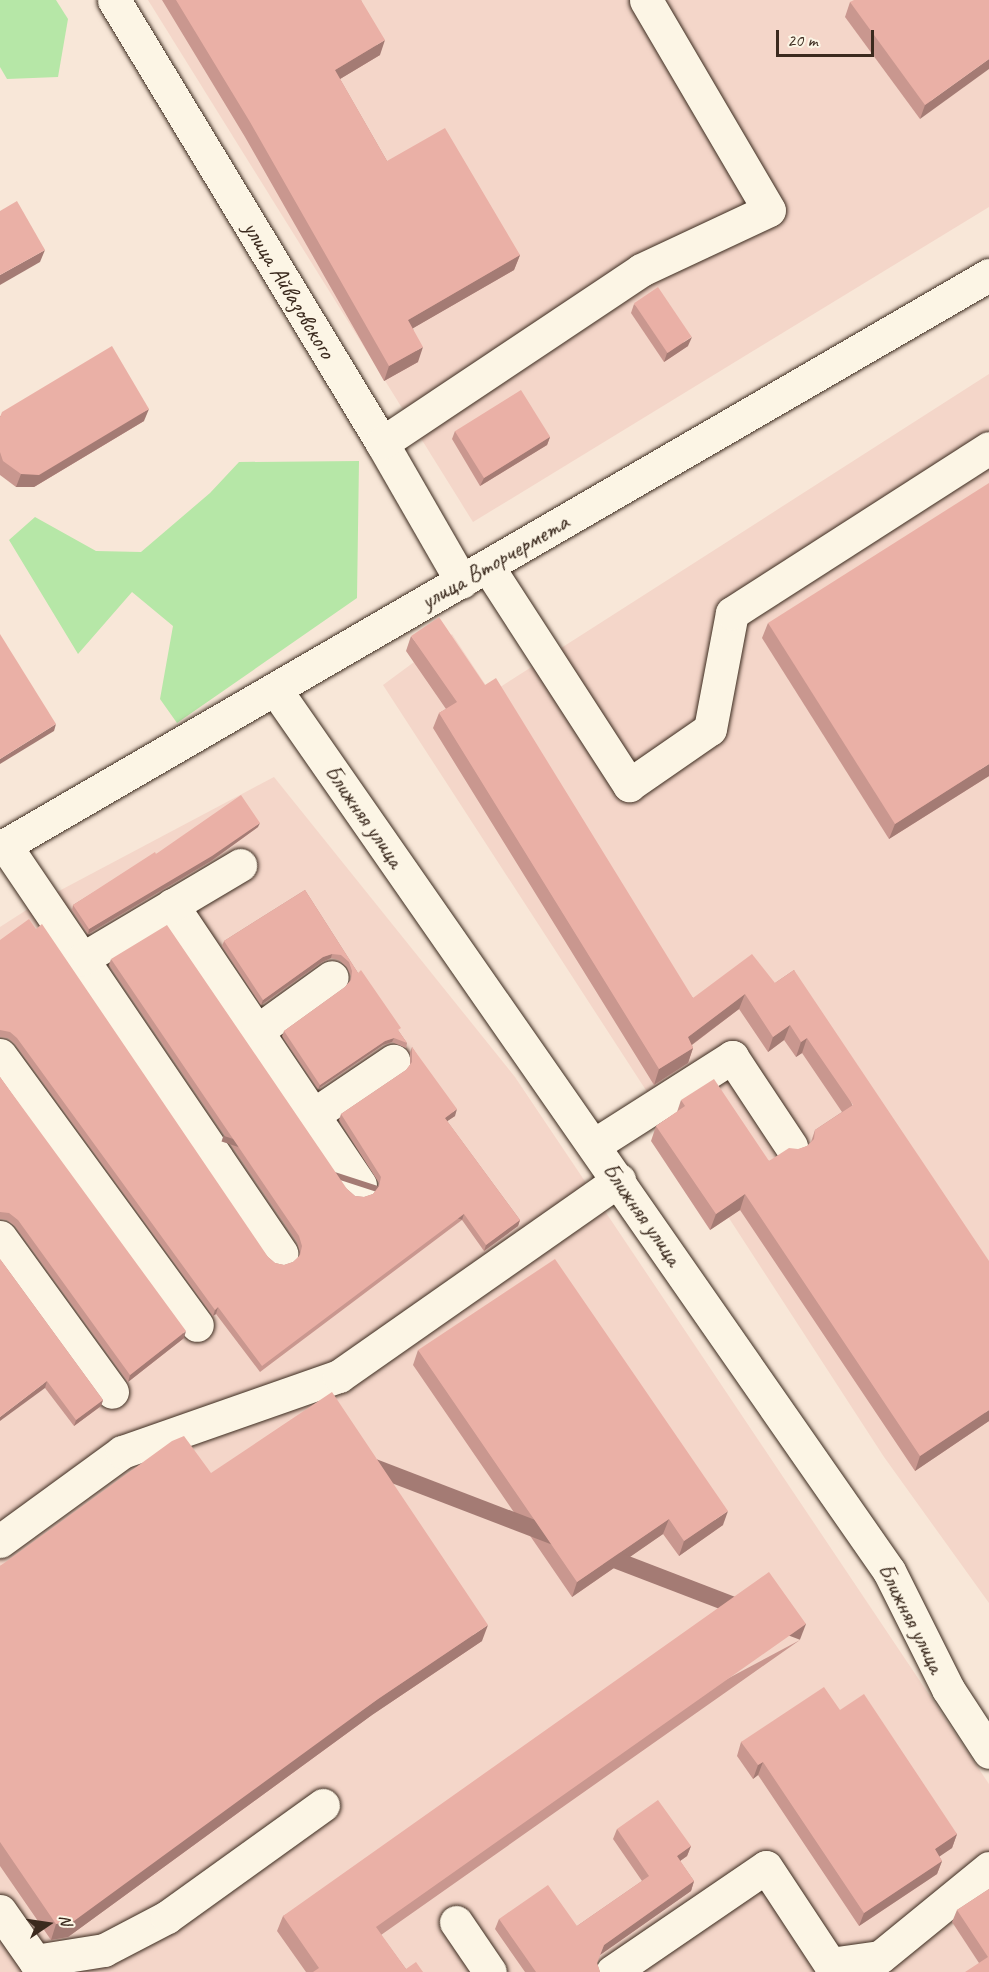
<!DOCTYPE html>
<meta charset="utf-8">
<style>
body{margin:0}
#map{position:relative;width:989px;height:1972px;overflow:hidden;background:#f8e7d8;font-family:Caveat,sans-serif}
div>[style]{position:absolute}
.built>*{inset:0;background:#f4d6c9}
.green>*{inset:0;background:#b6e7a7}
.roads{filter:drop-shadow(0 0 2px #3b2a1e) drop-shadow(0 0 2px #3b2a1e)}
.minor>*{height:33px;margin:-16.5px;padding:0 16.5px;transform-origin:16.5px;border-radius:16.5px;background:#fcf5e5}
.wall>*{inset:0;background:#c9978f}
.shaded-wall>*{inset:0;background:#a47b74;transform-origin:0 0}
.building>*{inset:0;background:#eab0a6;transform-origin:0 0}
span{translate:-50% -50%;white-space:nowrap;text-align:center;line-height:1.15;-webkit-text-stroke:5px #fcf5e5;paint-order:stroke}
.street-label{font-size:24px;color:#3b2a1e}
.north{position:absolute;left:18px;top:1894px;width:60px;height:60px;-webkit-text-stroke:4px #fcf5e5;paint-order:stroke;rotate:77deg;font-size:16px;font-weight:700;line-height:24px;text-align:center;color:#3b2a1e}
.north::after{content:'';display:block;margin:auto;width:21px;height:27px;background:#3b2a1e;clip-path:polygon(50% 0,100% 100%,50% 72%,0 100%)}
.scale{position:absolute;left:776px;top:30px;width:98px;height:27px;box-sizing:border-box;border:3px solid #3b2a1e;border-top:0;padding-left:8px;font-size:18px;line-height:21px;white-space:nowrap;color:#3b2a1e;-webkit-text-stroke:4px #fcf5e5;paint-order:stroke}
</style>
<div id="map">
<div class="built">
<i style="clip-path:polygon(148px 0,989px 0,989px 207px,473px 522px)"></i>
<i style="clip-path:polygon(989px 374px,989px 1603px,884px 1457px,383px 685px,452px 634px,491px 693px)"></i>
<i style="clip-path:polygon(274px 777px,515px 1077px,989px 1784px,989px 1972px,0 1972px,0 927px,42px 900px)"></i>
</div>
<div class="green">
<i style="clip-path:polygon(0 0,56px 0,68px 19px,58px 77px,7px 79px,0 67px)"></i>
<i style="clip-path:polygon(359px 461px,357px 598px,177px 723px,160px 699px,173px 626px,132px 592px,78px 654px,9px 540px,35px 517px,96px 551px,141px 552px,210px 493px,239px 462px)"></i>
</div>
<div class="roads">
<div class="minor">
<i style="left:114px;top:0;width:518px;rotate:58.83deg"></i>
<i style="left:382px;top:443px;width:160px;rotate:60.1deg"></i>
<i style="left:382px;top:443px;width:311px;rotate:-33.7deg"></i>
<i style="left:641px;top:270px;width:141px;rotate:-25.1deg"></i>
<i style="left:769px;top:210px;width:243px;rotate:-120.4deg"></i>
<i style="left:488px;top:567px;width:260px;rotate:57.1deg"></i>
<i style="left:629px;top:785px;width:98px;rotate:-34.7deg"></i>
<i style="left:710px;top:729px;width:118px;rotate:-79.3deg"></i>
<i style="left:732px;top:613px;width:305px;rotate:-32.7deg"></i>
<i style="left:275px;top:689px;width:1075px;rotate:55.16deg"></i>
<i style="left:889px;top:1571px;width:132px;rotate:63.4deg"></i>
<i style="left:948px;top:1689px;width:75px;rotate:56.9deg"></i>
<i style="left:5px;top:845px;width:493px;rotate:55.9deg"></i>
<i style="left:0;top:848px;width:1143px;rotate:-30.09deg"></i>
<i style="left:172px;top:905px;width:337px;rotate:56.1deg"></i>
<i style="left:82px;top:959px;width:184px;rotate:-30.7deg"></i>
<i style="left:257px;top:1031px;width:92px;rotate:-35.8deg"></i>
<i style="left:0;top:1055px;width:334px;rotate:53.9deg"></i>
<i style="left:313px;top:1115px;width:97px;rotate:-34deg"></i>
<i style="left:594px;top:1145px;width:164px;rotate:-32.5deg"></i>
<i style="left:732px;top:1057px;width:107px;rotate:56.5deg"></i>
<i style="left:0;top:1237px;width:191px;rotate:54.1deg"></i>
<i style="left:0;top:1541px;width:151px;rotate:-36.1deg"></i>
<i style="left:122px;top:1452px;width:230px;rotate:-19.3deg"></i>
<i style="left:339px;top:1376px;width:342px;rotate:-35deg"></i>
<i style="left:0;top:1911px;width:61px;rotate:55deg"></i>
<i style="left:35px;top:1961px;width:70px;rotate:-9.1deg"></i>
<i style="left:104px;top:1950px;width:71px;rotate:-27.6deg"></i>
<i style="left:167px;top:1917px;width:192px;rotate:-35.7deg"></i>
<i style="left:456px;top:1922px;width:60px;rotate:55.8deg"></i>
<i style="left:612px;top:1972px;width:186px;rotate:-34.3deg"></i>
<i style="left:766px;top:1867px;width:116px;rotate:56.6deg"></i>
<i style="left:830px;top:1964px;width:50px;rotate:-8deg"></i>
<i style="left:880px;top:1957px;width:141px;rotate:-39.2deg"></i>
</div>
</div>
<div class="wall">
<i style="clip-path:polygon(162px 0,361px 0,380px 55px,340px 79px,387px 161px,520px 255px,514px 270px,413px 328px,418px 362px,384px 381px,245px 137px)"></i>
<i style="clip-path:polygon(989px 0,920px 119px,845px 17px,850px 2px)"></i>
<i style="clip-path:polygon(634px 304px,688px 346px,664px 362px,631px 313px)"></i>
<i style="clip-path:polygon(0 416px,144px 421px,34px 487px,16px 487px,0 475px)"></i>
<i style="clip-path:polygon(455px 431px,550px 437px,547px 445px,480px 486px,452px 439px)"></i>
<i style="clip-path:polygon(768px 623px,989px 776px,889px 839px,762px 638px)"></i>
<i style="clip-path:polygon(411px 636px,693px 998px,775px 983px,794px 970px,989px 1421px,915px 1471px,740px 1210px,710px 1230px,651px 1141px,656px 1126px,677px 1112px,681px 1100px,769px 1161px,807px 1146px,811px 1142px,815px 1130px,842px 1112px,802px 1053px,796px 1057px,784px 1040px,768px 1052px,739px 1009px,692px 1045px,693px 1048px,688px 1063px,654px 1085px,433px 728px,439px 713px,446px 709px,406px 651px)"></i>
<i style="clip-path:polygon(258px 827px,211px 861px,88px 934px,72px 910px,73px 905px,156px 854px)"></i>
<i style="clip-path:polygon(305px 890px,358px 973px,407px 1043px,406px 1048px,392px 1042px,383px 1045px,318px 1089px,282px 1036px,284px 1031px,345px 987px,350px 981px,351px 976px,347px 967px,339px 960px,331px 958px,322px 962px,261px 1005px,222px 946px,224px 941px)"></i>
<i style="clip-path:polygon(0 940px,268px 1257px,275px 1263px,284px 1265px,293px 1262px,299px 1257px,300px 1252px,297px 1242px,109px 965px,111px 959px,347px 1189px,355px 1196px,364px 1197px,373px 1194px,378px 1188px,379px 1183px,339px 1120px,341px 1114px,406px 1070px,410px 1065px,410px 1053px,412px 1047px,455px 1116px,447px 1121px,520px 1220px,518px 1226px,484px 1251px,462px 1220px,260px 1372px,216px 1314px,213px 1316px,15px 1044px,8px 1038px,0 1037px)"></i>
<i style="clip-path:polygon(0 1077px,184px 1338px,128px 1382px,15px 1226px,7px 1220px,0 1219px)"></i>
<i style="clip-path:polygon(0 1259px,103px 1400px,101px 1406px,74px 1426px,45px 1388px)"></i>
<i style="clip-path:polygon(418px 1350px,723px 1525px,679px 1556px,663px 1534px,572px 1597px,413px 1365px)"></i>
<i style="clip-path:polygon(211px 1473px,482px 1641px,372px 1715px,68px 1937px,51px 1940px,0 1866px,0 1566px)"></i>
<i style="clip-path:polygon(800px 1640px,381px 1935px,406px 1969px,423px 1972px,306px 1972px,277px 1931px,283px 1916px)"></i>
<i style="clip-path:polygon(840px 1710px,957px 1834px,952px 1848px,939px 1856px,942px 1861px,937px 1874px,859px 1926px,758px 1775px,753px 1779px,737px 1756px,741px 1742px)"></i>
<i style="clip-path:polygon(617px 1829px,691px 1846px,687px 1856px,680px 1861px,694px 1881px,691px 1891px,600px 1955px,597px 1963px,600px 1972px,525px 1972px,495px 1929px,499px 1919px,577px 1926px,642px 1881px,613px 1839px)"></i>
<i style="clip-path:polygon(989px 1889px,989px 1972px,979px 1963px,952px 1922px,957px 1910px)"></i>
</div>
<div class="shaded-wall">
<i style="clip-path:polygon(385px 40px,380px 55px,330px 85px,335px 70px)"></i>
<i style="clip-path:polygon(989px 59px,989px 69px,920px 119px,925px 105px)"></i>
<i style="clip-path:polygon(45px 250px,40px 262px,0 285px,0 275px)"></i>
<i style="clip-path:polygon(520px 255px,514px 270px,403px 334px,408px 320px)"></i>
<i style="clip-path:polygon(692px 337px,688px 346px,664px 362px,667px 353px)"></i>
<i style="clip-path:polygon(423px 347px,418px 362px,384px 381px,389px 366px)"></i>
<i style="clip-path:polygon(149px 409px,144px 421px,34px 487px,16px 487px,21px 474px)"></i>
<i style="clip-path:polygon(550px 437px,547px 445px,480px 486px,484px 478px)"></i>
<i style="clip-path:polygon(56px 724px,54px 731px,0 764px,0 759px)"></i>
<i style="clip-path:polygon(989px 764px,989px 776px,889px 839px,895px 824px)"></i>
<i style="clip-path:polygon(260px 823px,258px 827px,211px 861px,88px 934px,89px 929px)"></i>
<i style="clip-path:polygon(332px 954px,331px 958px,322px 962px,261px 1005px,263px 1000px,323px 957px)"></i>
<i style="clip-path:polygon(745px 994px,739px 1009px,682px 1052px,688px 1037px)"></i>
<i style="clip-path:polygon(790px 1025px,784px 1040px,768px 1052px,773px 1037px)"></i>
<i style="clip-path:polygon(394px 1038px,392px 1042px,383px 1045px,318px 1089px,320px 1085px,385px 1041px)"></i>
<i style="clip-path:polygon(807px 1038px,802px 1053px,796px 1057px,801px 1042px)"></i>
<i style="clip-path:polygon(693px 1048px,688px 1063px,654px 1085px,659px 1069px)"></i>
<i style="clip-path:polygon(457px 1109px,455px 1116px,443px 1124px,445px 1118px)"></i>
<i style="clip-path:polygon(745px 1194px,740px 1210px,710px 1230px,716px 1214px)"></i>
<i style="left:464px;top:1214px;width:6px;height:253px;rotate:108deg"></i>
<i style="clip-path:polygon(520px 1220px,518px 1226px,484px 1251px,486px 1245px)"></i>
<i style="clip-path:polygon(218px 1307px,216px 1314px,213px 1316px,215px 1310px)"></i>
<i style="clip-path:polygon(186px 1331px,184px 1338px,128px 1382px,130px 1375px)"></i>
<i style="clip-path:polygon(47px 1381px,45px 1388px,0 1421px,0 1417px)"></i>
<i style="clip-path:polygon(103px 1400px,101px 1406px,74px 1426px,76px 1420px)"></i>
<i style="clip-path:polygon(989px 1410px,989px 1421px,915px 1471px,920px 1456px)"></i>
<i style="clip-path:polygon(728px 1511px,723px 1525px,679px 1556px,684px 1541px)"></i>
<i style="clip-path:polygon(669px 1519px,663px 1534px,572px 1597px,577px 1582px)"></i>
<i style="left:806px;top:1624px;width:17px;height:526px;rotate:111deg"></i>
<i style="clip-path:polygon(488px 1625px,482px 1641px,372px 1715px,68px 1937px,51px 1940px,56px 1924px,378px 1699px)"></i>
<i style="clip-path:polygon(763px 1762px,758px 1775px,753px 1779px,758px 1765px)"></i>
<i style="clip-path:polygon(957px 1834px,952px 1848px,930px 1863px,935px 1849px)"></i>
<i style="clip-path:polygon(691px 1846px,687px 1856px,673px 1866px,677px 1856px)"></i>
<i style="clip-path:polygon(942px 1861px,937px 1874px,859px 1926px,864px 1913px)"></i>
<i style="clip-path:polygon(694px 1881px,691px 1891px,600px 1955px,604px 1945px)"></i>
</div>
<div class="building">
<i style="clip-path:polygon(176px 0,361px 0,385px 40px,335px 70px,387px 161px,445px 128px,520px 255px,408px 320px,423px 347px,389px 366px,250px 122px)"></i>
<i style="clip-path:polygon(854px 0,989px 0,989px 59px,925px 105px,850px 2px)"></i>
<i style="clip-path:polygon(17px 201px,45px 250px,0 275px,0 211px)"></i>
<i style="left:658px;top:287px;width:60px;height:29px;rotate:56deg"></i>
<i style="clip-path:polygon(112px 346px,149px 409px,39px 475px,21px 474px,3px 461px,0 452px,0 417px,2px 412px)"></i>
<i style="left:521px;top:390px;width:55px;height:78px;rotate:58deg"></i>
<i style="clip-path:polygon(989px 483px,989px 764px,895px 824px,768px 623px)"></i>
<i style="clip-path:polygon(439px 617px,485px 685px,496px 678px,693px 998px,752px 954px,775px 983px,794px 970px,989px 1261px,989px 1410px,920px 1456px,745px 1194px,716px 1214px,656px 1126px,685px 1106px,681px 1100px,714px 1079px,769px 1161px,789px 1148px,798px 1149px,807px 1146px,814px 1139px,815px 1130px,853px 1105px,807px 1038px,801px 1042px,790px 1025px,773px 1037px,745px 994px,688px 1037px,693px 1048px,659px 1069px,439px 713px,457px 702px,411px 636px)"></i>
<i style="clip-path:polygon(0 634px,56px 724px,0 759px)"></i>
<i style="clip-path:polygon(241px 795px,260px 823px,212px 856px,89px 929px,73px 905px,155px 852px,156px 854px)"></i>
<i style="clip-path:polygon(305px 890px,358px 973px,361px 970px,401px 1028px,398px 1030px,407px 1043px,394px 1038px,385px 1041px,320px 1085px,284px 1031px,345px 987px,351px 980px,352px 971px,349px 962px,341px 955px,332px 954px,323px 957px,263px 1000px,224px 941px)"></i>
<i style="clip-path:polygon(29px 919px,36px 929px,42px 924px,268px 1257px,275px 1263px,284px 1265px,293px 1262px,300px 1255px,302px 1246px,299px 1236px,111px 959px,167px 925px,347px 1189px,355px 1196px,364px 1197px,373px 1194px,379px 1186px,381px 1177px,341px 1114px,406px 1070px,412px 1062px,412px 1047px,457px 1109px,445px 1118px,520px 1220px,486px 1245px,464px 1214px,262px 1366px,218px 1307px,215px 1310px,17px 1038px,10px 1032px,0 1030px,0 940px)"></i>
<i style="clip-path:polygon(0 1077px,186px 1331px,130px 1375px,18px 1220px,9px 1213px,0 1212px)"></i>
<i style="clip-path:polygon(0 1259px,103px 1400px,76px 1420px,47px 1381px,0 1417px)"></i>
<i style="clip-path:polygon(555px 1259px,728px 1511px,684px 1541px,669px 1519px,577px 1582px,418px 1350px)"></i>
<i style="clip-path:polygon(332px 1392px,488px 1625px,378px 1699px,74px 1921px,56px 1924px,0 1842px,0 1566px,172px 1441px,184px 1436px,211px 1473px)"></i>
<i style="clip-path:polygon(769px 1572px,806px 1624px,376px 1927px,406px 1969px,416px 1962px,423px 1972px,313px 1972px,319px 1968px,283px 1916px)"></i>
<i style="clip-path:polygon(824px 1687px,840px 1710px,864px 1694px,957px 1834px,935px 1849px,942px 1861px,864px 1913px,763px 1762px,758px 1765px,741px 1742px)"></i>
<i style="clip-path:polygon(658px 1800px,691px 1846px,677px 1856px,694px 1881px,604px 1945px,597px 1963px,600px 1972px,536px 1972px,499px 1919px,548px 1885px,577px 1926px,649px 1876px,617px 1829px)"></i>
<i style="clip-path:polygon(989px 1889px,989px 1972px,965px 1972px,988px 1957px,957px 1910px)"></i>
</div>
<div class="street-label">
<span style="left:289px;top:290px;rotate:59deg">улица Айвазовского</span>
<span style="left:495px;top:562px;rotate:-30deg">улица Вторчермета</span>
<span style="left:364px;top:816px;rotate:55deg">Ближняя улица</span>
<span style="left:642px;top:1214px;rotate:55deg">Ближняя улица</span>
<span style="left:911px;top:1618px;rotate:63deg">Ближняя улица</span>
</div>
<div class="north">N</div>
<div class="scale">20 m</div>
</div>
